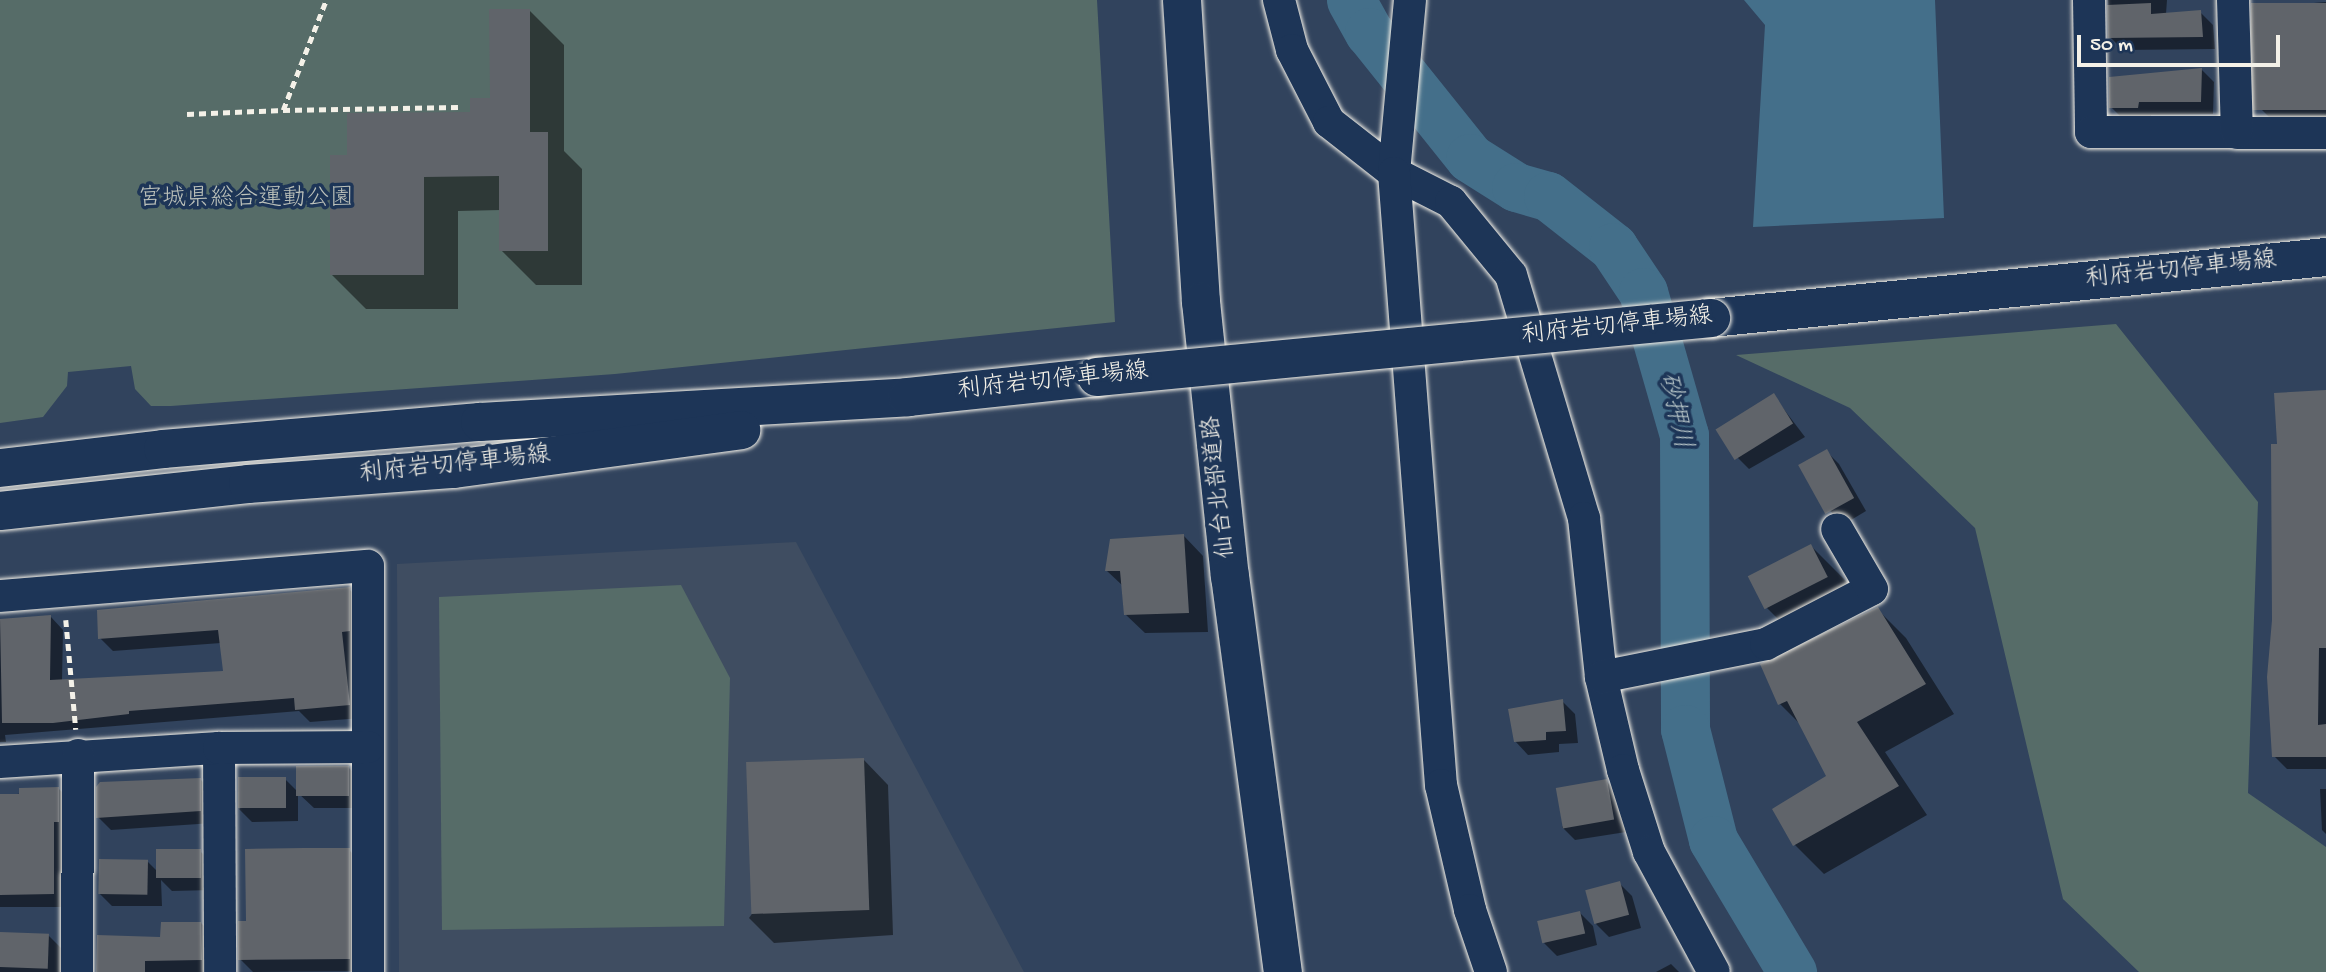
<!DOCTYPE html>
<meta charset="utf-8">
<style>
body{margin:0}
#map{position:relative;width:2326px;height:972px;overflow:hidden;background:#31435d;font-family:"Gochi Hand","Klee One",sans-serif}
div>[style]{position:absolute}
.built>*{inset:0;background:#3f4d61}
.green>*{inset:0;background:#566c68}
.water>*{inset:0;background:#446f8a}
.shadow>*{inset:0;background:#0007}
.river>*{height:49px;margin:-24.5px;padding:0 24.5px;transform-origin:24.5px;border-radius:24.5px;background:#446f8a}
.building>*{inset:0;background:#60646a;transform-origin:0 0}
.path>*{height:4.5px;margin-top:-2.25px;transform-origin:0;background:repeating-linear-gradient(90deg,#f4f1e8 0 7px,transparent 0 12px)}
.roads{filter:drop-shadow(0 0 2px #f4f1e8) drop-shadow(0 0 2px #f4f1e8)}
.minor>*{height:32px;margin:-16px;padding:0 16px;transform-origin:16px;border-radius:16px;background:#1d3557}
.major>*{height:38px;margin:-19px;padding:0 19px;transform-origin:19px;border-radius:19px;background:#1d3557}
.highway>*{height:38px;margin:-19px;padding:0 19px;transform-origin:19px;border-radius:19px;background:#1d3557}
.bridges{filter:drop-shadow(0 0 2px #f4f1e8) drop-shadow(0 0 2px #f4f1e8)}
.major-bridge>*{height:38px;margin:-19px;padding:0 19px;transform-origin:19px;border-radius:19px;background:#1d3557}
span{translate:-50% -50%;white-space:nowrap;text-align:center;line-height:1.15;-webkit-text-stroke:7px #1d3557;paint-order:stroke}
.park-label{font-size:24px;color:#bdc2bb}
.street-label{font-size:24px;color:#f4f1e8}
.water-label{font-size:26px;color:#b6c4c7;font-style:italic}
.scale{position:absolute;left:2077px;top:35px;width:203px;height:32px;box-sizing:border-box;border:4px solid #f4f1e8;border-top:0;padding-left:9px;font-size:21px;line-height:24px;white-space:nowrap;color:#f4f1e8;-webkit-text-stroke:5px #1d3557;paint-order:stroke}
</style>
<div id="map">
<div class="built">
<i style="clip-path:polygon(796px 542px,1024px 972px,399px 972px,397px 564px)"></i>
</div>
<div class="green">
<i style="clip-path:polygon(0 0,1097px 0,1115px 322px,615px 374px,171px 406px,151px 406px,135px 389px,131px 366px,68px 372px,67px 386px,43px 417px,0 423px)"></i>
<i style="clip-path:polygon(2116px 324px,2258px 502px,2248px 793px,2326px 847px,2326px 972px,2139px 972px,2063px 899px,1975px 528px,1850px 408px,1736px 355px)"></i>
<i style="clip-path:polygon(681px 585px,730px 678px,724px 926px,442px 930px,439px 597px)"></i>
</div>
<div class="water">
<i style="clip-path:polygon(1744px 0,1935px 0,1944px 218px,1753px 227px,1765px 25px)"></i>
</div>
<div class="shadow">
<i style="clip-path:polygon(2108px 0,2167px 0,2166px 14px,2200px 12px,2213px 25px,2215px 49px,2123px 50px,2110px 37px)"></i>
<i style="clip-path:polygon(2326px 2px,2326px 120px,2269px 117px,2256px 104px,2253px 8px)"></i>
<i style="clip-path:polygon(529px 10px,564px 45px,564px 151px,582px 169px,582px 285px,536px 285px,501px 250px,501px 210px,458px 211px,458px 309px,366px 309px,332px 275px,349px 157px,472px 114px,492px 99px)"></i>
<i style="clip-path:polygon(2201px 69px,2214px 82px,2213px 114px,2151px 115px,2151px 121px,2124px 120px,2111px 107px)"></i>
<i style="clip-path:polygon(2326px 391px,2326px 769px,2287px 769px,2274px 756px,2279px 446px)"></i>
<i style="clip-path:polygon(1773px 395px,1805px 437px,1749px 469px,1736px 456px)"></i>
<i style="clip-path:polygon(1826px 451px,1839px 464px,1866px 511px,1841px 526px,1802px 469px)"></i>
<i style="clip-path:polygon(1184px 536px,1203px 556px,1208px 632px,1145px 633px,1125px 614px,1123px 586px,1107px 571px)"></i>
<i style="clip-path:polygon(1811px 546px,1846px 581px,1861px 612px,1801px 642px,1766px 607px)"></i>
<i style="clip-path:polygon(349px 589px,362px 602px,362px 718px,310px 722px,299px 711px,5px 735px,6px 742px,0 742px,0 621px,51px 617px,63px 630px,62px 681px,225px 673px,221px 643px,113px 651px,100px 638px)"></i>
<i style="clip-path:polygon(1877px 609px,1906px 638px,1954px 714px,1885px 752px,1927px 815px,1824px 874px,1795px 845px,1774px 810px,1828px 777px,1802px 726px,1780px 704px)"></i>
<i style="clip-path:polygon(1562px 701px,1575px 714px,1578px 743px,1559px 744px,1559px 752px,1528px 755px,1515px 741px)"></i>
<i style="clip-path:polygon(863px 759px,888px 785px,893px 935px,774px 943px,749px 918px)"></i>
<i style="clip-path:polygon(348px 767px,361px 780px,362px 808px,314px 808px,298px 793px,298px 821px,252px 822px,239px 809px,285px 779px,300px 794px)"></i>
<i style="clip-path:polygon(200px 779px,213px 792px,213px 823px,111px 830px,98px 817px)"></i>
<i style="clip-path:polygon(1606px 781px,1619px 794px,1626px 832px,1575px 840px,1562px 827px)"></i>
<i style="clip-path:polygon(59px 789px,72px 802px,66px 907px,0 907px,0 796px)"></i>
<i style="clip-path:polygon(2320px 789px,2326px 789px,2326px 834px,2322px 830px)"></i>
<i style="clip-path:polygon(349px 850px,362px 863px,362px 971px,253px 972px,240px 959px,248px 922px)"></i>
<i style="clip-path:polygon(200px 851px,213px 864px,213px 890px,172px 891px,161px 880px,162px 906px,112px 906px,99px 893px,148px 862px,159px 873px)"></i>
<i style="clip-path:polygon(1619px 883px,1632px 896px,1641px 928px,1609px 937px,1596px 924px)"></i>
<i style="clip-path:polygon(1580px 913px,1593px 926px,1597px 945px,1557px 956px,1544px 943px)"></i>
<i style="clip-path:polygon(201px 923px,214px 936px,214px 972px,101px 972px)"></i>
<i style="clip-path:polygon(0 934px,48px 935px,61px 948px,61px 972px,0 972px)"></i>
<i style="clip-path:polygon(1671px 964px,1679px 972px,1656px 972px)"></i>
</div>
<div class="river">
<i style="left:1351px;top:0;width:37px;rotate:61deg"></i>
<i style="left:1369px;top:32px;width:161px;rotate:51.3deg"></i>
<i style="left:1470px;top:158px;width:54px;rotate:32.2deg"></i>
<i style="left:1516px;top:187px;width:33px;rotate:16deg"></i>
<i style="left:1548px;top:196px;width:83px;rotate:38.1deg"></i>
<i style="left:1613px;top:247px;width:54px;rotate:56.3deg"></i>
<i style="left:1643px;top:292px;width:149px;rotate:74deg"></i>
<i style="left:1684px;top:435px;width:294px;rotate:89.8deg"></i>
<i style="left:1685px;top:729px;width:114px;rotate:75.8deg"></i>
<i style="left:1713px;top:840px;width:154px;rotate:59.1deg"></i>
</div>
<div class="building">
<i style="clip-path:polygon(2151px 3px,2151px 14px,2201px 10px,2203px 37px,2108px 38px,2107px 5px)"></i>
<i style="left:2326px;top:3px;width:107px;height:75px;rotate:90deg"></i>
<i style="clip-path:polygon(489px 9px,530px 9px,530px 132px,548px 132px,548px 251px,499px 251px,499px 176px,424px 177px,424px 275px,330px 275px,330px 155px,347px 155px,347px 113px,470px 112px,470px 98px,490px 98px)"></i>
<i style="clip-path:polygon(2202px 68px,2201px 102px,2139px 102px,2138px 108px,2109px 108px,2109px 77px)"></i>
<i style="clip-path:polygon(2326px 390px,2326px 648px,2319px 648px,2318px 725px,2326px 724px,2326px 757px,2272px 757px,2267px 677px,2272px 620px,2271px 444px,2277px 444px,2274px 393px)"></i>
<i style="left:1774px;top:393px;width:36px;height:69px;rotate:58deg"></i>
<i style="left:1827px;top:449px;width:56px;height:33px;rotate:61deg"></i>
<i style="clip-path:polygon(1184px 534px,1189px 613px,1124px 615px,1120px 571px,1105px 571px,1110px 539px)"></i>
<i style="left:1811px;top:544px;width:37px;height:71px;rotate:63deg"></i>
<i style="clip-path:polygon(350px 587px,350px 631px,342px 632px,350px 705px,295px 710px,294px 698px,129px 711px,129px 714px,53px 723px,2px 723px,0 619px,51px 615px,50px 680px,223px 671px,218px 630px,98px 639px,97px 610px)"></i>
<i style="clip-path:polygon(1878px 607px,1926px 684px,1857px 722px,1899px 786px,1793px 846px,1772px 809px,1826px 776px,1787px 701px,1778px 705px,1760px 664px)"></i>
<i style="clip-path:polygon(1563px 699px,1566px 731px,1546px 732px,1546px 740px,1514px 742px,1508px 709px)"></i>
<i style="left:864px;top:758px;width:152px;height:118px;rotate:88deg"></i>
<i style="left:296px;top:766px;width:53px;height:30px"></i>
<i style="left:286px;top:777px;width:31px;height:48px;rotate:90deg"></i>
<i style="clip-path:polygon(201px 778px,201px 811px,96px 818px,96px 787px,100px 782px)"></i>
<i style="left:1607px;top:779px;width:41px;height:52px;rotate:80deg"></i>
<i style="clip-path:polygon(59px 787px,59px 822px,54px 822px,54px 894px,0 895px,0 794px,19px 794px,19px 788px)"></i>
<i style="clip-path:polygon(304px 848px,350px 848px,350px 959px,238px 960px,238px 921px,246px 921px,245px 849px)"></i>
<i style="left:201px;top:849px;width:29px;height:45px;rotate:90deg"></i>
<i style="left:99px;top:859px;width:49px;height:35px;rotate:1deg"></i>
<i style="left:1620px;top:881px;width:35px;height:36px;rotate:75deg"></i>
<i style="left:1580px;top:911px;width:23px;height:44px;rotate:77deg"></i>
<i style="clip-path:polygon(161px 922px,201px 922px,202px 960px,145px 961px,145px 972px,96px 972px,97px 935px,160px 937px)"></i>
<i style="left:0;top:932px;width:49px;height:35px;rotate:2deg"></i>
</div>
<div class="path">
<i style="left:283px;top:110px;width:175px;rotate:-1deg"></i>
<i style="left:187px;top:114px;width:96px;rotate:-2.4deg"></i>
<i style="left:283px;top:110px;width:118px;rotate:-68.6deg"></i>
<i style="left:66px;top:620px;width:110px;rotate:84.8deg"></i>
</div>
<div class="roads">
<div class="minor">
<i style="left:1279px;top:0;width:52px;rotate:75.4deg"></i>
<i style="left:1292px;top:50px;width:81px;rotate:62.8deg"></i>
<i style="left:1329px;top:122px;width:83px;rotate:38.1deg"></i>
<i style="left:1394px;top:173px;width:64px;rotate:27deg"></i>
<i style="left:1451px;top:202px;width:94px;rotate:50.6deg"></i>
<i style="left:1511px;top:275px;width:254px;rotate:73.3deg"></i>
<i style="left:1584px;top:518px;width:160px;rotate:83.9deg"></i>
<i style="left:1601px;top:677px;width:96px;rotate:76.7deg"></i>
<i style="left:1623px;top:770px;width:86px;rotate:72.4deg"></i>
<i style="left:1649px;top:852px;width:136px;rotate:61.6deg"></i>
<i style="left:1410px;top:0;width:174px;rotate:95.3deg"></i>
<i style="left:1394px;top:173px;width:614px;rotate:85.61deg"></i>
<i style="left:1441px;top:785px;width:128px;rotate:76.9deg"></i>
<i style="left:1470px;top:910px;width:65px;rotate:71.3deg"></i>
<i style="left:2089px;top:0;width:132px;rotate:89.1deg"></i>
<i style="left:2091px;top:132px;width:235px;rotate:0.2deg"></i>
<i style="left:2233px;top:0;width:133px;rotate:88.3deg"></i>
<i style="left:0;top:596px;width:369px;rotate:-4.7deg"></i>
<i style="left:368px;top:566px;width:406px;rotate:90deg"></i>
<i style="left:1601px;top:677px;width:168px;rotate:-11.3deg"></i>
<i style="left:1766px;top:644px;width:119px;rotate:-27.4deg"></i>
<i style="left:1872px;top:589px;width:69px;rotate:-120.3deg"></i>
<i style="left:219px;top:748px;width:224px;rotate:89.7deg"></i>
<i style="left:0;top:762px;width:219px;rotate:-3.7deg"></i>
<i style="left:219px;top:748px;width:149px;rotate:-0.4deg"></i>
<i style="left:77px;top:972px;width:217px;rotate:-89.7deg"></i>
</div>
<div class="major">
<i style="left:1711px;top:318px;width:618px;rotate:-5.66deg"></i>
<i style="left:0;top:468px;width:164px;rotate:-6.6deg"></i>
<i style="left:163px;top:449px;width:318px;rotate:-4.9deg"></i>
<i style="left:480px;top:422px;width:429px;rotate:-3.3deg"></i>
<i style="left:908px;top:397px;width:190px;rotate:-6deg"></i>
<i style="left:0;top:511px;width:249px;rotate:-6.2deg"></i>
<i style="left:248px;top:484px;width:207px;rotate:-4.2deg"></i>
<i style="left:454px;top:469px;width:290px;rotate:-7.7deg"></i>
</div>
<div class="highway">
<i style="left:1182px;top:0;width:303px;rotate:86.4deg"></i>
<i style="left:1201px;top:302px;width:276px;rotate:84deg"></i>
<i style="left:1230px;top:576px;width:400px;rotate:82.4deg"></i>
</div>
</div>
<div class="bridges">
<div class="major-bridge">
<i style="left:1097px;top:377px;width:617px;rotate:-5.49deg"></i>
</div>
</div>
<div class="park-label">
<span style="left:246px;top:200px">宮城県総合運動公園</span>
</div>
<div class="street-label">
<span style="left:2181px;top:271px;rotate:-6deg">利府岩切停車場線</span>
<span style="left:1617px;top:327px;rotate:-6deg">利府岩切停車場線</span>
<span style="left:1053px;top:382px;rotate:-6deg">利府岩切停車場線</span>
<span style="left:455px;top:466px;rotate:-6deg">利府岩切停車場線</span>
<span style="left:1220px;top:487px;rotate:-96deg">仙台北部道路</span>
</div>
<div class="water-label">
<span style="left:1673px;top:411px;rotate:78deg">砂押川</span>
</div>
<div class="scale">50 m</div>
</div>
